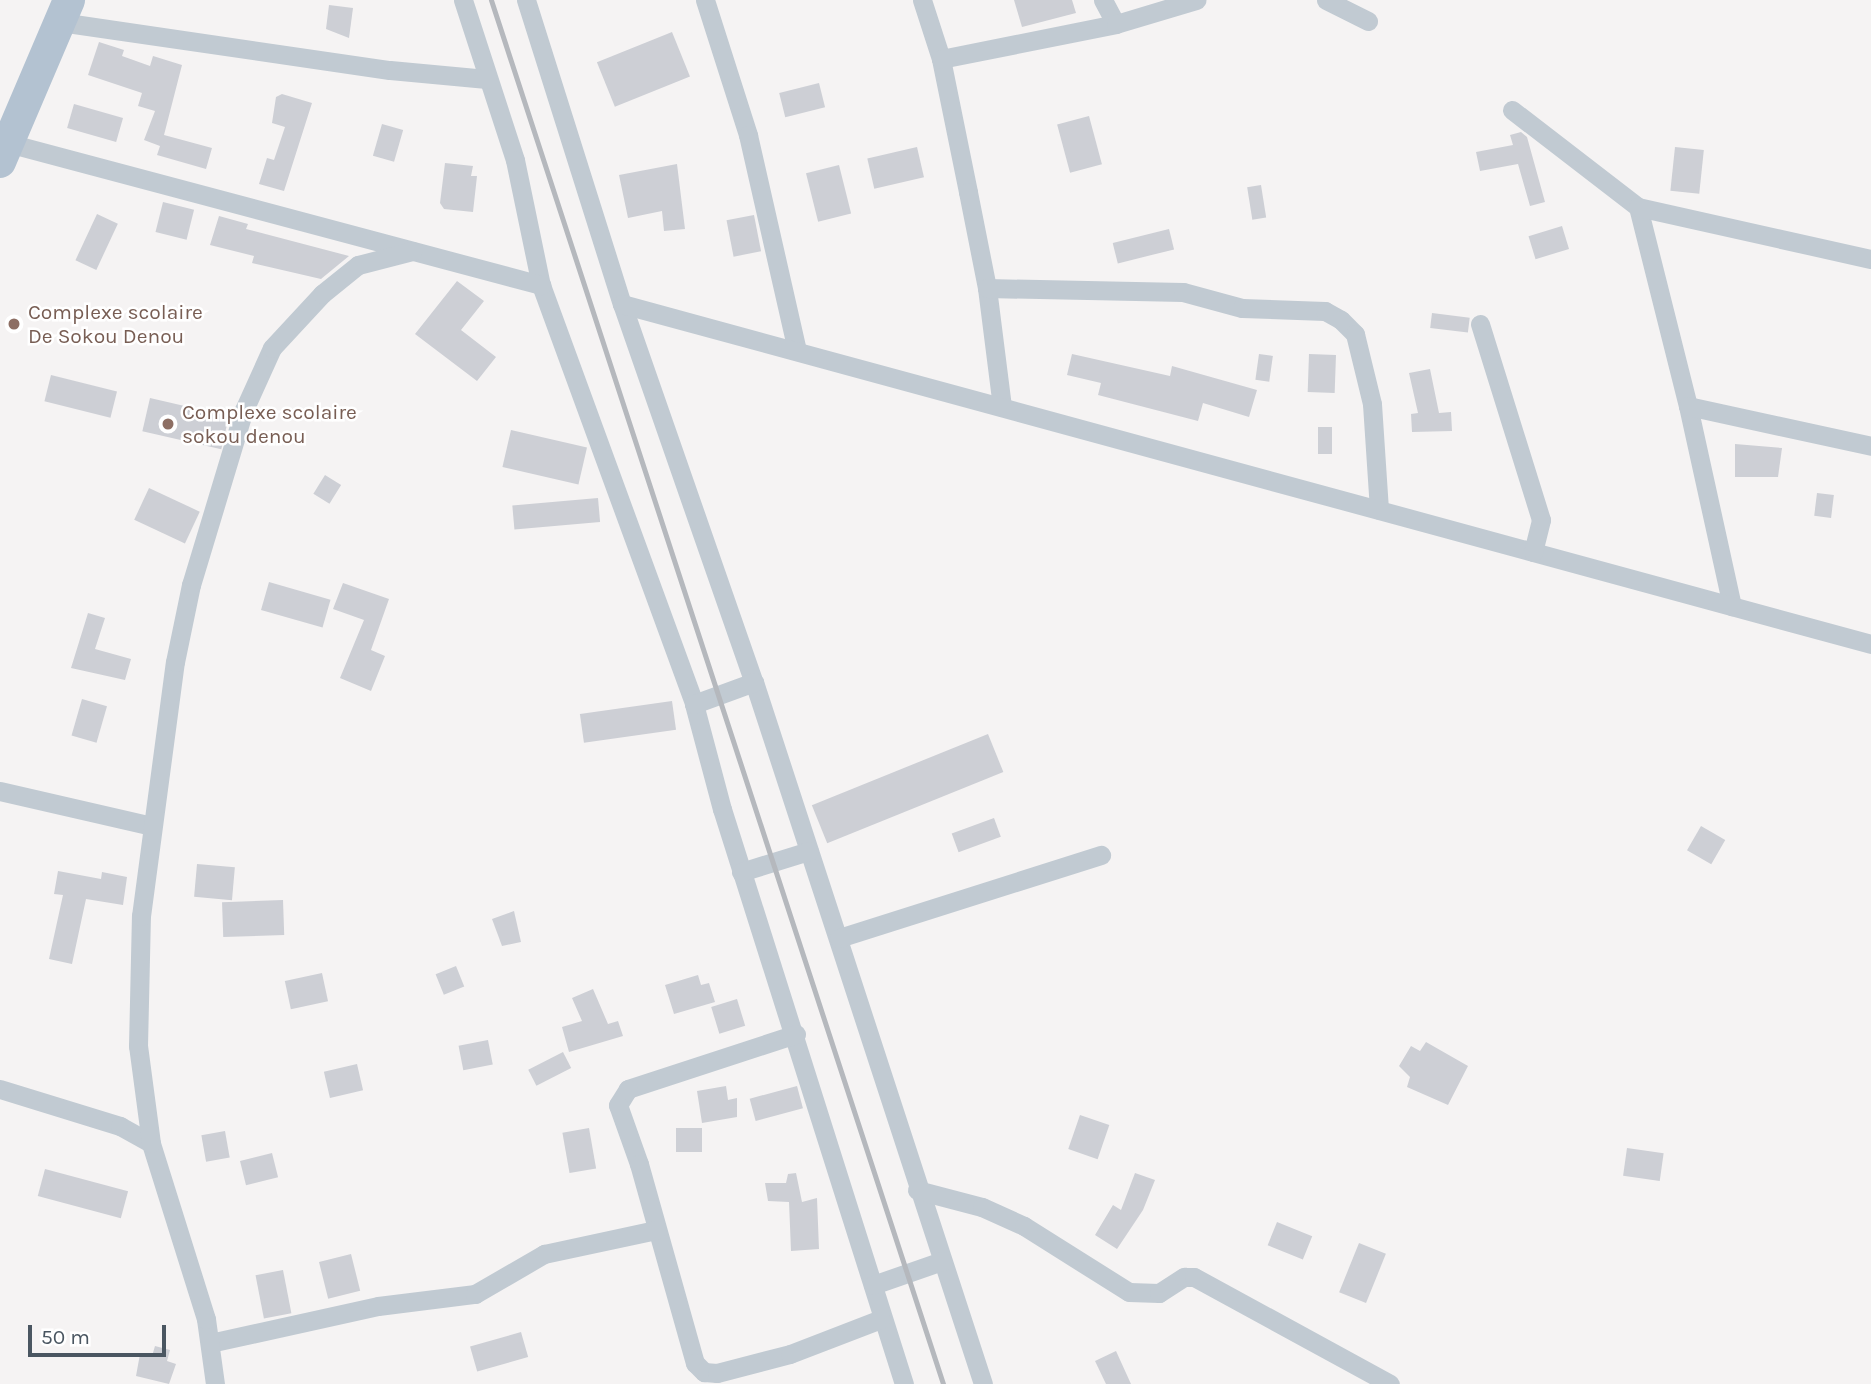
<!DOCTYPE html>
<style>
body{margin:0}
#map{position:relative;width:1871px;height:1384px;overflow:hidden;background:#f5f3f3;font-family:Karla,sans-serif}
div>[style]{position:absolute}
.building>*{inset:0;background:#cdcfd5;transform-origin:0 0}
.street>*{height:19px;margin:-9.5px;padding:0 9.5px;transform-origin:9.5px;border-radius:9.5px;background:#c1cad2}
.primary>*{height:32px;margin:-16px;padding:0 16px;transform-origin:16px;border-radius:16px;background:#b3c2d1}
.rail>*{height:5px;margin:-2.5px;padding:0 2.5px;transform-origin:2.5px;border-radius:2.5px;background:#b5b8bd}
.dots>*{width:19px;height:19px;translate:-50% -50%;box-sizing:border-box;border:4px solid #fff;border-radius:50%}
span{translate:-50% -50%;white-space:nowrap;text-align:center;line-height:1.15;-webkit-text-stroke:5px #fff;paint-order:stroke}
.education-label{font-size:21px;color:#785e54}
.left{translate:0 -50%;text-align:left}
.scale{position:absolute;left:28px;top:1325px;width:138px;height:32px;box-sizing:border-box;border:4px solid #4a5661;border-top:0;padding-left:9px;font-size:21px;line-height:24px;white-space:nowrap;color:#4a5661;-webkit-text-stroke:5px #fff;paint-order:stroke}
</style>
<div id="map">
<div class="building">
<i style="clip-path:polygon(1014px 0,1072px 0,1076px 13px,1022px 27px)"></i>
<i style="clip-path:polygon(329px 5px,353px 8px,349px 38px,326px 29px)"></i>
<i style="left:672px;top:32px;width:48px;height:81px;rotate:68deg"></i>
<i style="clip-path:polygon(99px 42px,124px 50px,122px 56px,150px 66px,153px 56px,182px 65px,164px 135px,212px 148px,206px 169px,157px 155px,160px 146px,144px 140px,155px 111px,138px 106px,142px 93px,88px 75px)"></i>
<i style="left:819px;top:83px;width:25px;height:41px;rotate:76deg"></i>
<i style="clip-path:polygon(282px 94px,312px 103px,284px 191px,259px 184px,267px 158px,274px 160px,285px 127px,272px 123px,276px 97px)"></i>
<i style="left:74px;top:104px;width:51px;height:25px;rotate:16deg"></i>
<i style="left:1089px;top:116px;width:50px;height:33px;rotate:75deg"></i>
<i style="left:382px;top:124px;width:22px;height:33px;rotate:16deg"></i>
<i style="clip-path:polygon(1521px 132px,1527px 137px,1545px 202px,1530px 206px,1518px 164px,1480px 171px,1476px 152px,1513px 145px,1510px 135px)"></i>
<i style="left:917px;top:147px;width:31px;height:51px;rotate:77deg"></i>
<i style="left:1675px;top:147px;width:29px;height:44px;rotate:6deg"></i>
<i style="clip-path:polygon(445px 163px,473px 166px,471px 176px,477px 176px,473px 212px,444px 209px,440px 203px)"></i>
<i style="clip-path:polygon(677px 164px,685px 229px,664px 231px,662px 211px,628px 218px,619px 175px)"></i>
<i style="left:839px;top:165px;width:50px;height:34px;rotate:76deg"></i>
<i style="left:1261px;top:185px;width:33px;height:14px;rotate:81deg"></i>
<i style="left:163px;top:202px;width:32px;height:31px;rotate:14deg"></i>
<i style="left:97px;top:214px;width:23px;height:51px;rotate:25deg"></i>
<i style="left:754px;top:215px;width:37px;height:28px;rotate:79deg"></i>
<i style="clip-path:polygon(219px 216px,248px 224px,246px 229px,349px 256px,321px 279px,252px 263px,254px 256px,210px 245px)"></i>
<i style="left:1562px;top:226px;width:24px;height:35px;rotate:73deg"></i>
<i style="left:1169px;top:229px;width:21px;height:58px;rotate:76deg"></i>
<i style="clip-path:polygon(457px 281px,484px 301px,461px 330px,496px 357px,477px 381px,415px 334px)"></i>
<i style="left:1432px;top:313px;width:38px;height:15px;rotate:7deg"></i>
<i style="clip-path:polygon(1072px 354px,1170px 376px,1172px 366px,1257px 390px,1249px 417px,1203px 403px,1198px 421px,1098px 395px,1101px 383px,1067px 375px)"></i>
<i style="left:1259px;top:354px;width:14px;height:26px;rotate:8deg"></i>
<i style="left:1309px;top:354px;width:27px;height:38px;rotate:2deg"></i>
<i style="clip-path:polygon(1430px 369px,1439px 413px,1451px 412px,1452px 431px,1412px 432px,1411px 414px,1418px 413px,1409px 373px)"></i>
<i style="left:51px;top:375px;width:68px;height:27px;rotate:14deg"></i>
<i style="left:150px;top:398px;width:81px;height:34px;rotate:13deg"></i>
<i style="left:1318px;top:427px;width:14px;height:27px"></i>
<i style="left:511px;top:430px;width:78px;height:38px;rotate:13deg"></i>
<i style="clip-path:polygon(1735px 444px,1782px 448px,1778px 477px,1735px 477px)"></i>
<i style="left:325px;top:475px;width:19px;height:22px;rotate:32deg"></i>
<i style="left:149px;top:488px;width:56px;height:35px;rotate:25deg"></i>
<i style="left:1817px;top:493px;width:17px;height:23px;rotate:7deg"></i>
<i style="left:598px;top:498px;width:24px;height:86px;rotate:85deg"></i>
<i style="left:269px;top:582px;width:64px;height:29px;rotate:16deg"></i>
<i style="clip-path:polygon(343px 583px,389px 599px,371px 650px,385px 656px,371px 691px,340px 678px,364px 620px,333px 609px)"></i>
<i style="clip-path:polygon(88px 613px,105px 618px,95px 649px,131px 659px,125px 680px,71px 668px)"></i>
<i style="left:82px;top:699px;width:26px;height:38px;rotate:16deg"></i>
<i style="left:672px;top:701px;width:29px;height:93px;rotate:82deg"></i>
<i style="left:988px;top:734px;width:41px;height:190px;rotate:68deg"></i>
<i style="left:994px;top:818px;width:20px;height:45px;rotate:70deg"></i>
<i style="left:1701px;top:826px;width:28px;height:28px;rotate:30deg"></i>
<i style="left:197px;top:864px;width:38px;height:33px;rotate:5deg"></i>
<i style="clip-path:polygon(58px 871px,101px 879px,102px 872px,127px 877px,123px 905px,86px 899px,72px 964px,49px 959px,63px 895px,54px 894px)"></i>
<i style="left:283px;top:900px;width:35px;height:61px;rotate:88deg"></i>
<i style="clip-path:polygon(514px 911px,521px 942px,502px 946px,492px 919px)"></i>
<i style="left:456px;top:966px;width:22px;height:22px;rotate:68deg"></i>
<i style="left:322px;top:973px;width:29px;height:38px;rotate:78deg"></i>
<i style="clip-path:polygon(698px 975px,701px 985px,709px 983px,715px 1002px,674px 1014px,665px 985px)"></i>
<i style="clip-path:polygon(593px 989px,608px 1024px,618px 1021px,623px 1036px,569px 1052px,562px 1027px,582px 1021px,572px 998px)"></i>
<i style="left:737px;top:999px;width:28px;height:27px;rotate:73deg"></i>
<i style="left:488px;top:1040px;width:25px;height:30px;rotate:79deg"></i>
<i style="clip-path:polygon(1426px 1042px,1468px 1066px,1448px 1105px,1407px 1087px,1410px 1077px,1399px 1066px,1411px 1046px,1420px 1051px)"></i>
<i style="left:563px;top:1052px;width:18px;height:39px;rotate:63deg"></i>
<i style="left:357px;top:1064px;width:27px;height:34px;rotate:77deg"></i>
<i style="clip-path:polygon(726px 1086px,728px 1100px,737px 1098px,737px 1117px,702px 1123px,697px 1091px)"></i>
<i style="left:797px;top:1086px;width:23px;height:49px;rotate:75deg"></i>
<i style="left:1080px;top:1115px;width:31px;height:36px;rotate:19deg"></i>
<i style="left:589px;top:1128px;width:41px;height:27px;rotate:80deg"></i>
<i style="left:676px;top:1128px;width:26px;height:24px"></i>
<i style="left:225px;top:1131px;width:27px;height:24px;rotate:80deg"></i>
<i style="left:1627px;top:1148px;width:37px;height:28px;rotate:8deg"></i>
<i style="left:272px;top:1153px;width:25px;height:33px;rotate:76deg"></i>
<i style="left:45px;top:1169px;width:86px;height:28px;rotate:15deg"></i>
<i style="clip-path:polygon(796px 1173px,802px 1202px,817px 1198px,819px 1249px,791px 1251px,789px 1202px,768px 1201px,765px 1183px,786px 1183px,788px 1174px)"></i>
<i style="clip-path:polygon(1135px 1173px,1155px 1180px,1143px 1210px,1117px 1249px,1095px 1235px,1113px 1205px,1121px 1210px)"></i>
<i style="left:1277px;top:1222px;width:38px;height:25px;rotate:22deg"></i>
<i style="left:1359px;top:1243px;width:29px;height:53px;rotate:22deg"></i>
<i style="left:351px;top:1254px;width:38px;height:33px;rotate:76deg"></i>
<i style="left:283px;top:1270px;width:44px;height:28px;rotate:79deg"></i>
<i style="left:521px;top:1332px;width:26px;height:53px;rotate:74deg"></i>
<i style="clip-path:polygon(155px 1346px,170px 1350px,167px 1361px,176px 1364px,169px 1384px,136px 1376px,140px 1354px,152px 1356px)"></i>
<i style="clip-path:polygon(1116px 1351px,1131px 1384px,1106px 1384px,1095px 1361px)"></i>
</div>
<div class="street">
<i style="left:463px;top:0;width:168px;rotate:72deg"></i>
<i style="left:515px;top:160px;width:128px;rotate:78.3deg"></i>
<i style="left:541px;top:285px;width:446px;rotate:69.9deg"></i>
<i style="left:694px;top:704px;width:109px;rotate:75.1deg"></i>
<i style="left:722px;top:809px;width:603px;rotate:72.44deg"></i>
<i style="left:526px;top:0;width:319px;rotate:72.5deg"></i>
<i style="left:622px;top:304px;width:400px;rotate:70.8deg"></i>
<i style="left:754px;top:682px;width:738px;rotate:71.93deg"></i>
<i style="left:705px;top:0;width:142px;rotate:72.3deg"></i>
<i style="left:748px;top:135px;width:221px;rotate:77.2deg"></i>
<i style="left:922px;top:0;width:62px;rotate:72.1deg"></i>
<i style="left:941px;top:59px;width:136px;rotate:78.5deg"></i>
<i style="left:968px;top:192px;width:98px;rotate:78.8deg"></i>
<i style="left:987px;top:288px;width:120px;rotate:82.8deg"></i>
<i style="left:1103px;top:0;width:27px;rotate:62deg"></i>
<i style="left:1326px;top:0;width:47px;rotate:26.6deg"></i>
<i style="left:60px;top:22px;width:333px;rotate:8.3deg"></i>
<i style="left:390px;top:70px;width:97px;rotate:5.3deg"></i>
<i style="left:941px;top:59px;width:178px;rotate:-11.3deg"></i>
<i style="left:1116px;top:24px;width:84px;rotate:-16.7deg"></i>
<i style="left:1512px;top:110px;width:159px;rotate:37.6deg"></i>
<i style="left:1638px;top:207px;width:205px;rotate:75.9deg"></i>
<i style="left:1688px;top:406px;width:205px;rotate:77.6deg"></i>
<i style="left:8px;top:143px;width:552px;rotate:14.92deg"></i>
<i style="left:1638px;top:207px;width:239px;rotate:12.6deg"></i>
<i style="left:987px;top:288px;width:196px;rotate:1.2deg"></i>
<i style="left:1183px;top:292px;width:61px;rotate:15.2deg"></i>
<i style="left:1242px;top:308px;width:83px;rotate:2.1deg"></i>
<i style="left:1325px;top:311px;width:18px;rotate:29deg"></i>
<i style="left:1341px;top:320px;width:20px;rotate:45deg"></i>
<i style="left:1355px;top:334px;width:72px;rotate:76.3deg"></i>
<i style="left:1372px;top:404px;width:106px;rotate:86.2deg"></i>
<i style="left:622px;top:304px;width:1294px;rotate:15.23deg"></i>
<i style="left:1480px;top:324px;width:205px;rotate:72.7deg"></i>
<i style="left:1541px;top:520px;width:33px;rotate:104deg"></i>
<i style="left:1688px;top:406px;width:187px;rotate:12.3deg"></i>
<i style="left:694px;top:704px;width:64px;rotate:-20.1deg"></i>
<i style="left:0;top:791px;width:156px;rotate:13deg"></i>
<i style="left:741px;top:872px;width:71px;rotate:-17.2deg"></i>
<i style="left:839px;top:938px;width:275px;rotate:-17.6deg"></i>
<i style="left:796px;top:1034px;width:177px;rotate:161.9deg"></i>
<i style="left:628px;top:1089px;width:19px;rotate:122deg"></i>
<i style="left:618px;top:1105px;width:63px;rotate:70.4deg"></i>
<i style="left:639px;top:1164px;width:207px;rotate:74.3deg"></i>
<i style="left:695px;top:1363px;width:13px;rotate:45deg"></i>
<i style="left:704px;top:1372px;width:13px;rotate:4deg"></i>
<i style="left:717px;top:1373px;width:75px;rotate:-14.6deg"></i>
<i style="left:790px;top:1354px;width:97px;rotate:-21deg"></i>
<i style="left:0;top:1089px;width:126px;rotate:17.1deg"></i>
<i style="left:120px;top:1126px;width:35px;rotate:29deg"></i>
<i style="left:917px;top:1190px;width:67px;rotate:14.7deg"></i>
<i style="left:982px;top:1207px;width:46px;rotate:24.3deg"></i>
<i style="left:1024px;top:1226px;width:124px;rotate:32.2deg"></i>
<i style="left:1129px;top:1292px;width:30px;rotate:2deg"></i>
<i style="left:1159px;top:1293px;width:30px;rotate:-33deg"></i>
<i style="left:1184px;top:1277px;width:10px"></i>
<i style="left:1194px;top:1277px;width:223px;rotate:28.6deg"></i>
<i style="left:873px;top:1285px;width:73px;rotate:-19.2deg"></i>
<i style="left:210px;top:1343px;width:172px;rotate:-12.4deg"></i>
<i style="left:378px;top:1306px;width:98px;rotate:-7.1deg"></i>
<i style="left:475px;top:1294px;width:80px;rotate:-30.1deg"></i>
<i style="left:544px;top:1254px;width:115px;rotate:-12.1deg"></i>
<i style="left:215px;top:1384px;width:66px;rotate:-97.9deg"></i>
<i style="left:206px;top:1319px;width:184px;rotate:-107.4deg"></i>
<i style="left:151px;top:1143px;width:98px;rotate:-97.6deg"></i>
<i style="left:138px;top:1046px;width:130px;rotate:-88.7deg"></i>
<i style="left:141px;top:916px;width:256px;rotate:-82.4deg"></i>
<i style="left:175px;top:662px;width:79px;rotate:-78.3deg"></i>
<i style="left:191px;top:585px;width:183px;rotate:-73.2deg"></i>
<i style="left:244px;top:410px;width:68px;rotate:-65.7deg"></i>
<i style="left:272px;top:348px;width:74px;rotate:-47.2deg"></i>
<i style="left:322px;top:294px;width:46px;rotate:-38.9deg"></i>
<i style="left:358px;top:265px;width:56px;rotate:-14.5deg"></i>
</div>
<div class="primary">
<i style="left:0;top:162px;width:176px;rotate:-66.9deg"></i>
</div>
<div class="rail">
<i style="left:491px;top:0;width:1456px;rotate:71.91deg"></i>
</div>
<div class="dots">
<i style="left:14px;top:324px;background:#8d6e63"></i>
<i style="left:168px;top:424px;background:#8d6e63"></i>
</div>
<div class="education-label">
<span class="left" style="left:28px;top:324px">Complexe scolaire<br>De Sokou Denou</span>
<span class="left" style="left:182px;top:424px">Complexe scolaire<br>sokou denou</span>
</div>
<div class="scale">50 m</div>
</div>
